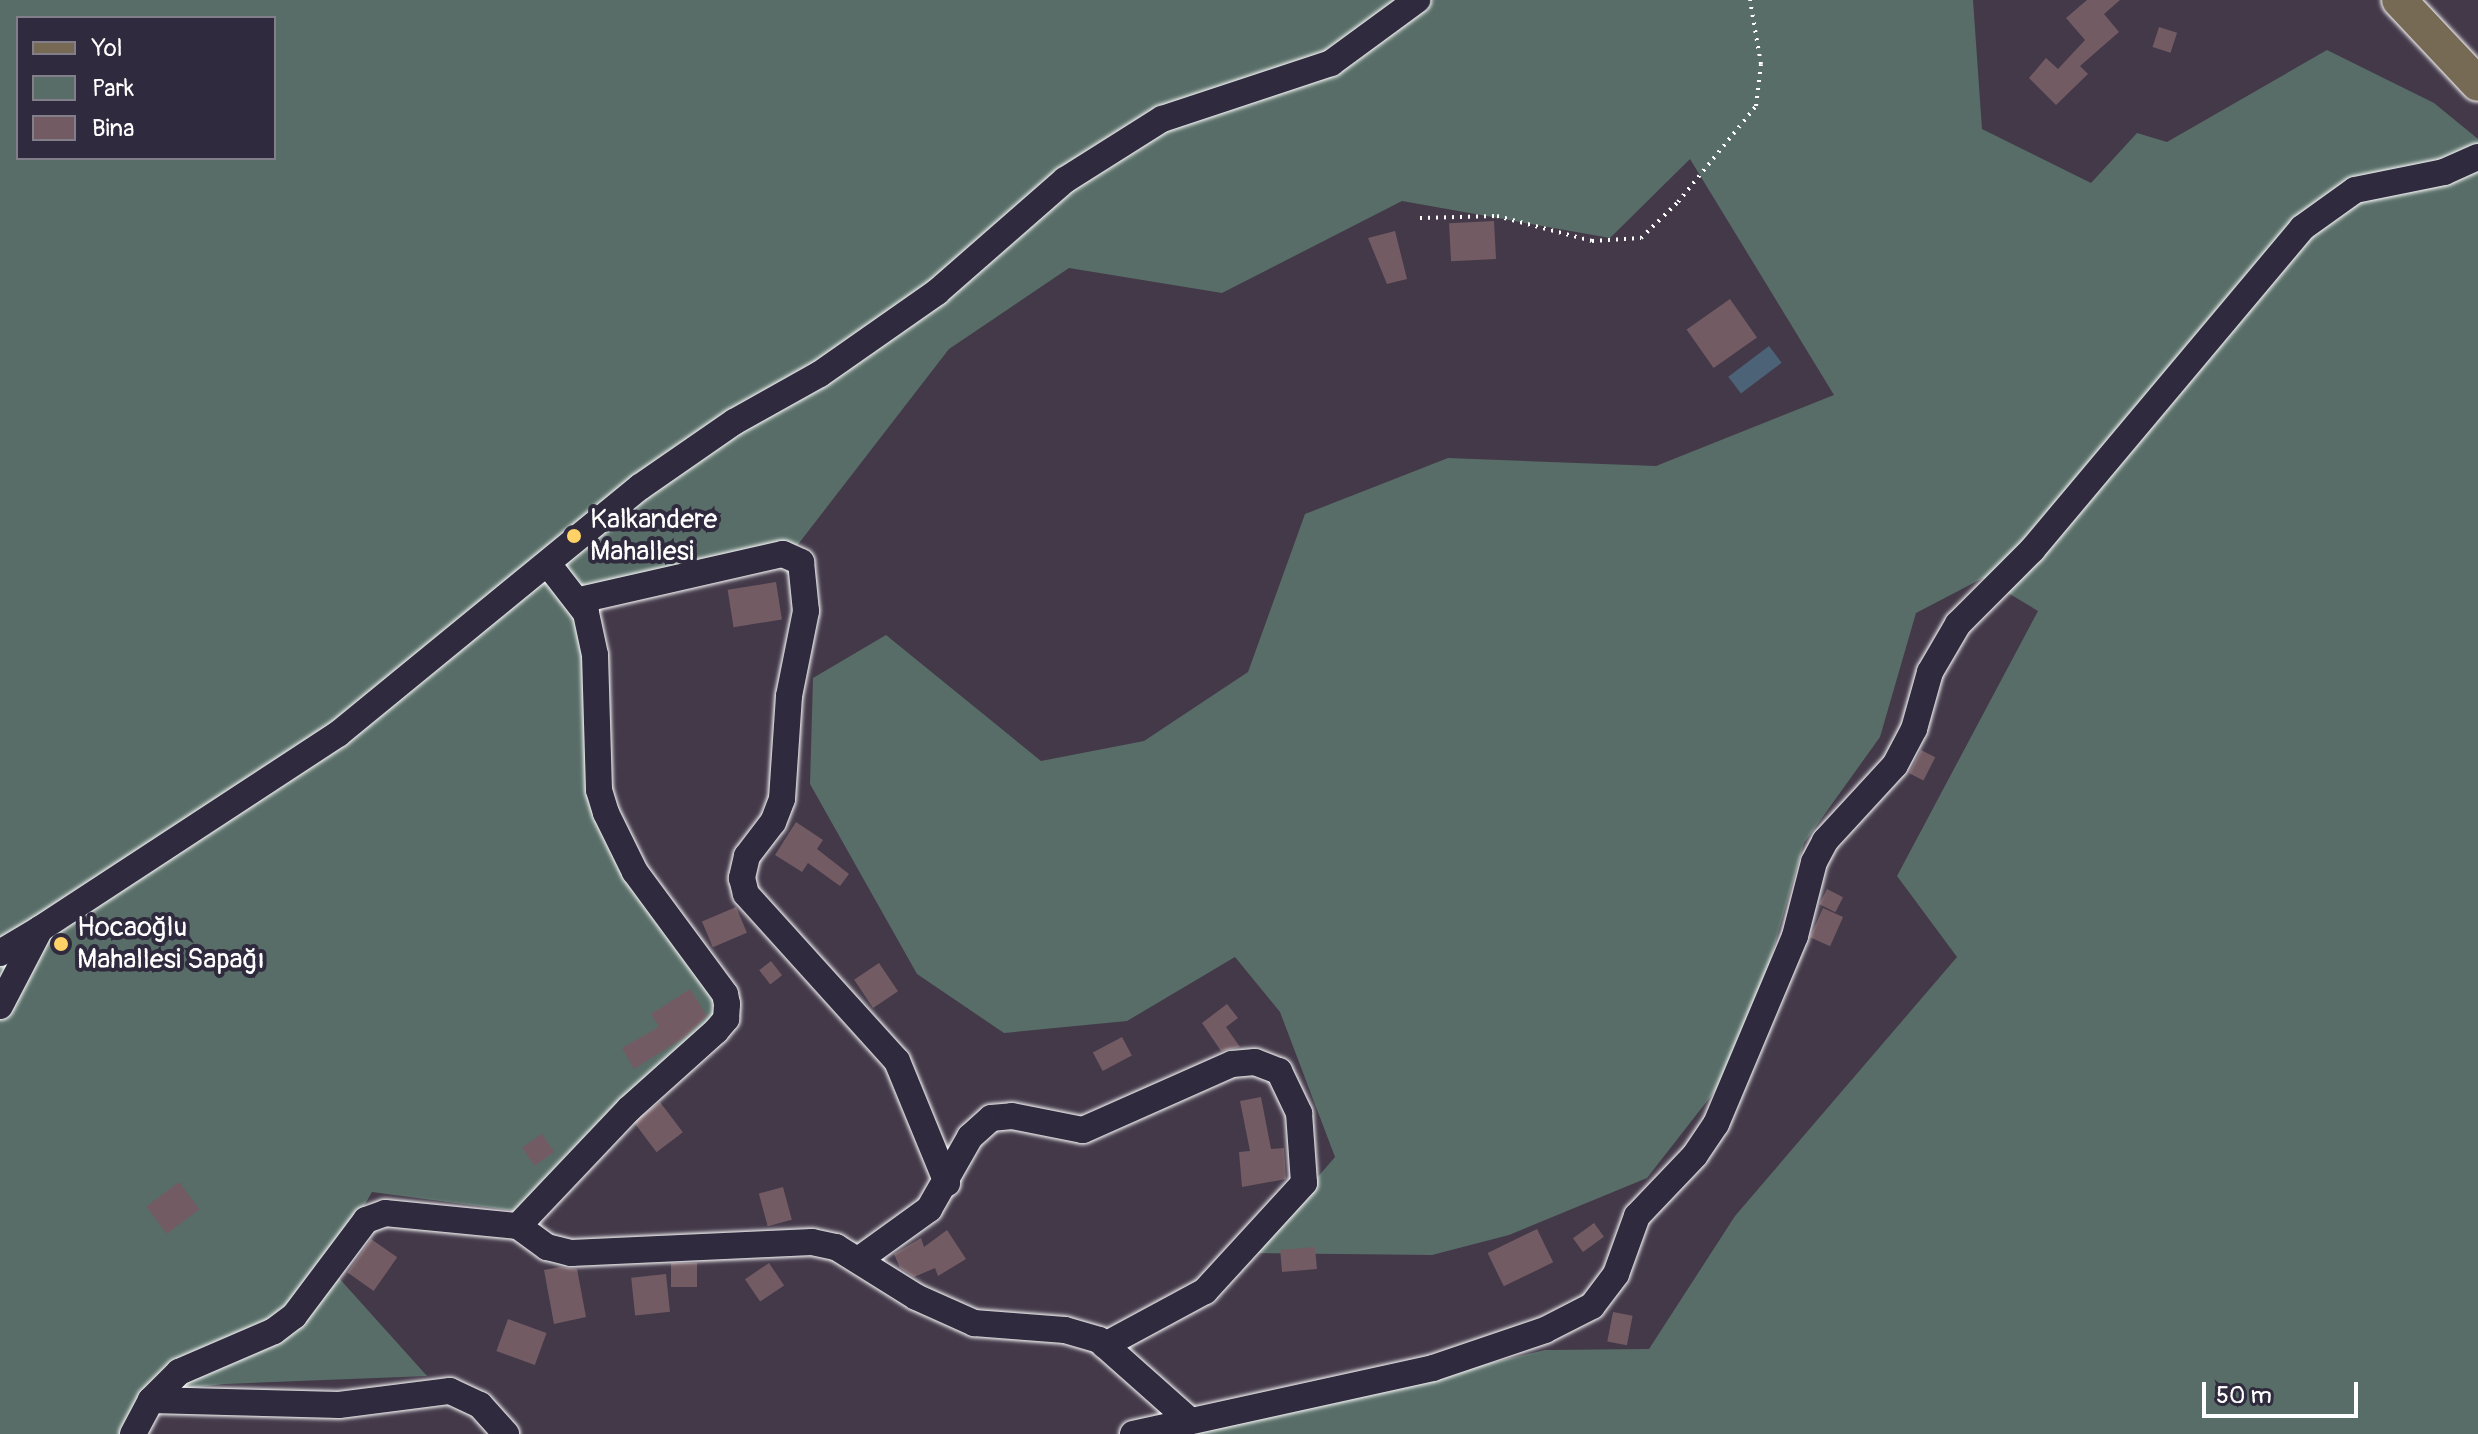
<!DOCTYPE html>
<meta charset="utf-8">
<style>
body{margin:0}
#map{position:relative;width:2478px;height:1434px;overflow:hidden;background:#433949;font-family:Pangolin,sans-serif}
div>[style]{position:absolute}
.green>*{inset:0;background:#586d67}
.water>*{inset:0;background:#4c6277;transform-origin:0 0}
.building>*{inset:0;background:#735b64;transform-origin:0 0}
.path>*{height:4px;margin-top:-2px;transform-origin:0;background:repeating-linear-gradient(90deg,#fff 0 2px,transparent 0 8px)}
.roads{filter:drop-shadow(0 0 2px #fff) drop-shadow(0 0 2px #fff)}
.minor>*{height:26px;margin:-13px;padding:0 13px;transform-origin:13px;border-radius:13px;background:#2f2a3d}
.major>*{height:34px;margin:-17px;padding:0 17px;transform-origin:17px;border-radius:17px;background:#776a54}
.dots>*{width:22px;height:22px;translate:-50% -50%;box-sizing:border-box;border:4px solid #2f2a3d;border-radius:50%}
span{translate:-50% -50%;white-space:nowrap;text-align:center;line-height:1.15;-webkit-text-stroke:8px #2f2a3d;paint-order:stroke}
.poi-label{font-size:28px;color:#fff}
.left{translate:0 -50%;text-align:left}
.legend{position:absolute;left:16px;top:16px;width:260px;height:144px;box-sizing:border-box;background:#2f2a3d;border:2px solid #827f8b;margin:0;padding:10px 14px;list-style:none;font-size:24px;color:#fff}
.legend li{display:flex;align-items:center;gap:16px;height:40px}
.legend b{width:40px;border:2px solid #827f8b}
.scale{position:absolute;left:2202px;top:1382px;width:156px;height:36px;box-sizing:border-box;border:4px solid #fff;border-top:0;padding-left:10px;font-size:24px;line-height:28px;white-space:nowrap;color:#fff;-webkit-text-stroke:6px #2f2a3d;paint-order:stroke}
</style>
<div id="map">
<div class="green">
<i style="clip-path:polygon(evenodd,0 0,1973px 0,1982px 129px,2091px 183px,2137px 133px,2167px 142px,2327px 50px,2434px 103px,2478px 139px,2478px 1434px,1195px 1434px,1545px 1350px,1649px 1349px,1735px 1216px,1957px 957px,1897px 876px,2038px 611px,1983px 578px,1916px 613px,1880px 737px,1804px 843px,1743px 1055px,1647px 1178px,1509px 1235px,1432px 1255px,1252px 1253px,1335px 1157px,1280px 1012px,1235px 957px,1127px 1021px,1004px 1033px,917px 974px,810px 784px,813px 678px,886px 635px,1041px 761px,1144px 741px,1248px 672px,1305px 514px,1448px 458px,1656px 466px,1834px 395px,1690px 159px,1610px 238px,1402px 201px,1222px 293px,1069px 268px,949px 349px,796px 547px,599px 598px,599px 739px,615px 858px,727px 1021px,531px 1213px,372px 1192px,329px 1267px,427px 1376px,224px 1384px,146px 1393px,123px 1434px,0 1434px,0 0,18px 18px,274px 18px,274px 158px,18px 158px,18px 18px)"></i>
</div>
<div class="water">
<i style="left:1769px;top:346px;width:21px;height:51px;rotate:53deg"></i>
</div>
<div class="building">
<i style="clip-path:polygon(2087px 0,2120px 0,2104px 14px,2119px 32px,2080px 66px,2088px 74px,2056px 105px,2029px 78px,2046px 58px,2058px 69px,2085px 40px,2066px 18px)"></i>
<i style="left:2159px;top:27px;width:19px;height:21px;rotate:18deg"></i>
<i style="left:1494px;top:221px;width:38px;height:45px;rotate:87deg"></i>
<i style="clip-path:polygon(1395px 231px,1407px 279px,1387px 284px,1368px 238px)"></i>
<i style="left:1730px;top:299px;width:47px;height:53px;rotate:55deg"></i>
<i style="left:776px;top:582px;width:38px;height:49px;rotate:81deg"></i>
<i style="left:1921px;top:750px;width:16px;height:26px;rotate:27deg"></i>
<i style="clip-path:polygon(796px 822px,823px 840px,817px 849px,849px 874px,840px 886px,808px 863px,802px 872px,775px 855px)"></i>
<i style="left:1827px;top:889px;width:18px;height:17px;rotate:27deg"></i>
<i style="left:736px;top:907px;width:28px;height:37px;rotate:67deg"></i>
<i style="left:1823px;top:908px;width:22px;height:32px;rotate:24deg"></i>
<i style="left:771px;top:961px;width:18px;height:15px;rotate:52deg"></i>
<i style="left:879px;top:963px;width:34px;height:30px;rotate:56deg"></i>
<i style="clip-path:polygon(690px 989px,707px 1016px,685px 1037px,634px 1069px,622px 1048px,659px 1027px,651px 1014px)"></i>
<i style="clip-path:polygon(1227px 1004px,1238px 1018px,1226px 1027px,1240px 1047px,1221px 1051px,1202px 1023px)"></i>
<i style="left:1122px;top:1037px;width:21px;height:33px;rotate:62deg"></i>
<i style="clip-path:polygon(1261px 1097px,1271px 1149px,1284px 1148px,1286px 1179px,1242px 1187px,1239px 1152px,1250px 1151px,1240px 1101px)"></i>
<i style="left:660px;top:1102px;width:38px;height:33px;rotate:53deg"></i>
<i style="left:542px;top:1134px;width:22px;height:24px;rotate:56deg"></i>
<i style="left:179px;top:1182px;width:34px;height:41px;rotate:53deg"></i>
<i style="left:783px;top:1187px;width:34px;height:25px;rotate:75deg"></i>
<i style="left:1594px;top:1223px;width:17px;height:26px;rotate:54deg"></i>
<i style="left:1537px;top:1229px;width:37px;height:55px;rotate:64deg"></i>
<i style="clip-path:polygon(947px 1230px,966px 1259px,938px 1276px,935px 1268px,914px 1277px,900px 1268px,894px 1254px,921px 1238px,924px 1247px)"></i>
<i style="left:371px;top:1239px;width:32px;height:41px;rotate:35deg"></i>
<i style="left:1315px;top:1247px;width:22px;height:35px;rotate:85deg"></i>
<i style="left:697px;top:1263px;width:24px;height:26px;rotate:90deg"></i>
<i style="left:769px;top:1263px;width:27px;height:29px;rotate:56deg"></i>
<i style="clip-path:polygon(560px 1267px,577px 1269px,586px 1317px,554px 1324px,544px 1270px)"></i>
<i style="left:666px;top:1274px;width:38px;height:35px;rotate:84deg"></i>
<i style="left:1613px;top:1312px;width:20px;height:30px;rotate:11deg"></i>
<i style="left:508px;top:1319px;width:41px;height:34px;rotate:20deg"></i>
</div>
<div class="path">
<i style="left:1420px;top:218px;width:77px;rotate:-1.5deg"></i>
<i style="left:1497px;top:216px;width:98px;rotate:14.7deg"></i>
<i style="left:1592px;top:241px;width:49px;rotate:-3.5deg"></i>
<i style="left:1641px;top:238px;width:52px;rotate:-44.2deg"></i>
<i style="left:1678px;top:202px;width:124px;rotate:-50.9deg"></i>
<i style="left:1756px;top:106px;width:42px;rotate:-83.2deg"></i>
<i style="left:1761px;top:64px;width:65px;rotate:-99.8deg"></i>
</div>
<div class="roads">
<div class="minor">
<i style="left:580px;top:600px;width:208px;rotate:-12.8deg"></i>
<i style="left:783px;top:554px;width:20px;rotate:24deg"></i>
<i style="left:801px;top:562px;width:49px;rotate:84.2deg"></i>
<i style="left:806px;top:611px;width:87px;rotate:101.3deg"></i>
<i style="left:789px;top:696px;width:103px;rotate:93.9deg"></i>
<i style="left:782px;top:799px;width:25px;rotate:111deg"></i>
<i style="left:773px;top:822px;width:43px;rotate:127.4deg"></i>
<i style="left:747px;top:856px;width:23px;rotate:103deg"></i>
<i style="left:742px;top:878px;width:16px;rotate:76deg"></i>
<i style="left:746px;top:894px;width:225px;rotate:47.9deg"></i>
<i style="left:897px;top:1061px;width:132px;rotate:67.7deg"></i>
<i style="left:0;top:953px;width:47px;rotate:-31deg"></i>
<i style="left:0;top:1006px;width:87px;rotate:-62.5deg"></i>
<i style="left:40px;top:929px;width:356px;rotate:-33.2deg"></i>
<i style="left:338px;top:734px;width:390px;rotate:-39.3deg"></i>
<i style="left:640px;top:487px;width:114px;rotate:-34.7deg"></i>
<i style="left:734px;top:422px;width:98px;rotate:-29.2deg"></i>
<i style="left:820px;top:374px;width:143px;rotate:-35deg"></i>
<i style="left:937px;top:292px;width:170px;rotate:-41.2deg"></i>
<i style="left:1065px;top:180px;width:115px;rotate:-32.2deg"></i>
<i style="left:1162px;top:119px;width:178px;rotate:-18.3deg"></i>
<i style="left:1331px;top:63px;width:107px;rotate:-36.2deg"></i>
<i style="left:518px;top:1226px;width:161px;rotate:-46.5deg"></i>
<i style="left:629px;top:1109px;width:117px;rotate:-41.9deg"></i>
<i style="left:716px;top:1031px;width:16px;rotate:-50deg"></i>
<i style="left:726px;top:1019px;width:15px;rotate:-86deg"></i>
<i style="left:727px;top:1004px;width:10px;rotate:-101deg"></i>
<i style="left:725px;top:994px;width:152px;rotate:-126.4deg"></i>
<i style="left:635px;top:872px;width:66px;rotate:-116.2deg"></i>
<i style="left:606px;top:813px;width:24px;rotate:-107deg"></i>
<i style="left:599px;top:790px;width:135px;rotate:-91.7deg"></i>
<i style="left:595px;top:655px;width:43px;rotate:-102.1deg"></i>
<i style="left:586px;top:613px;width:62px;rotate:-127.8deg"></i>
<i style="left:861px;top:1258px;width:84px;rotate:-35.8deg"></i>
<i style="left:929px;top:1209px;width:83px;rotate:-60.3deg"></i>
<i style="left:970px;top:1137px;width:28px;rotate:-42deg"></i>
<i style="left:991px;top:1118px;width:21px;rotate:-5deg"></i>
<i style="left:1012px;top:1116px;width:72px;rotate:11.2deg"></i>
<i style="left:1083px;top:1130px;width:163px;rotate:-23.9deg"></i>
<i style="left:1232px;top:1064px;width:23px;rotate:-5deg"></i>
<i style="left:1255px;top:1062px;width:26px;rotate:21deg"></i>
<i style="left:1279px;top:1071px;width:47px;rotate:64.5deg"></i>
<i style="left:1299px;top:1113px;width:70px;rotate:85.9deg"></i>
<i style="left:1304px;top:1183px;width:147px;rotate:132.5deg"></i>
<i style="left:1205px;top:1291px;width:114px;rotate:151.6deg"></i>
<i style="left:151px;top:1400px;width:188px;rotate:1.5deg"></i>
<i style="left:339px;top:1405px;width:112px;rotate:-7.2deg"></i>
<i style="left:450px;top:1391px;width:33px;rotate:25deg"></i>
<i style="left:480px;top:1405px;width:39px;rotate:48deg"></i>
<i style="left:133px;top:1434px;width:38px;rotate:-62deg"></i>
<i style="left:151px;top:1400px;width:40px;rotate:-45deg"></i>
<i style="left:179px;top:1372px;width:103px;rotate:-23.3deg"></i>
<i style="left:274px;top:1331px;width:25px;rotate:-37deg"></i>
<i style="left:294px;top:1316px;width:120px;rotate:-53.1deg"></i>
<i style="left:366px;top:1220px;width:20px;rotate:-20deg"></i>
<i style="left:385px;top:1213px;width:134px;rotate:5.6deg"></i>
<i style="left:518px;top:1226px;width:36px;rotate:36deg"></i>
<i style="left:547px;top:1247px;width:25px;rotate:14deg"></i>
<i style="left:571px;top:1253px;width:241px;rotate:-2.6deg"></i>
<i style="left:812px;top:1242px;width:25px;rotate:12deg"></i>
<i style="left:836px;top:1247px;width:94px;rotate:32deg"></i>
<i style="left:916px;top:1297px;width:64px;rotate:24.1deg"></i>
<i style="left:974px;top:1323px;width:91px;rotate:4.4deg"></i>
<i style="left:1065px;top:1330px;width:35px;rotate:16deg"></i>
<i style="left:1099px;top:1340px;width:119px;rotate:41.6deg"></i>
<i style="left:1133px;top:1434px;width:307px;rotate:-12.4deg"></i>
<i style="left:1433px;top:1368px;width:118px;rotate:-18.7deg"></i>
<i style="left:1545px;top:1330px;width:53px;rotate:-27.1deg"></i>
<i style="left:1592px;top:1306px;width:40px;rotate:-53deg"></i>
<i style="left:1616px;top:1274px;width:62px;rotate:-70.1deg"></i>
<i style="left:1637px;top:1216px;width:84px;rotate:-46.4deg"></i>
<i style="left:1695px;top:1155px;width:37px;rotate:-56deg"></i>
<i style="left:1716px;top:1124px;width:204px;rotate:-67.2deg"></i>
<i style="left:1795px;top:936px;width:76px;rotate:-75.6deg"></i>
<i style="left:1814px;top:862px;width:24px;rotate:-62deg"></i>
<i style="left:1825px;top:841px;width:103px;rotate:-47.4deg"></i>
<i style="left:1895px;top:765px;width:41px;rotate:-62.2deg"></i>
<i style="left:1914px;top:729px;width:59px;rotate:-74.3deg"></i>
<i style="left:1930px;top:672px;width:56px;rotate:-59.7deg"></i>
<i style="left:1958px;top:624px;width:105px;rotate:-45deg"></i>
<i style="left:2032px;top:550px;width:420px;rotate:-50deg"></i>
<i style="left:2302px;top:228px;width:65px;rotate:-35.6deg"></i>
<i style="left:2355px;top:190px;width:91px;rotate:-11.4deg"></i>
<i style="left:2444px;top:172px;width:37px;rotate:-24deg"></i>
</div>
<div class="major">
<i style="left:2399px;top:0;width:115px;rotate:46.8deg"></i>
</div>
</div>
<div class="dots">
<i style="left:574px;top:536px;background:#ffd166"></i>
<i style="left:61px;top:944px;background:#ffd166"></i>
</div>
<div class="poi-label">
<span class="left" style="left:590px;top:536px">Kalkandere<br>Mahallesi</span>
<span class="left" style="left:77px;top:944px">Hocaoğlu<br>Mahallesi Sapağı</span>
</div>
<ul class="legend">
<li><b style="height:10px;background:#776a54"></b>Yol</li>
<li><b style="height:22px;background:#586d67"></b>Park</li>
<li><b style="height:22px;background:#735b64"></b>Bina</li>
</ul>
<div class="scale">50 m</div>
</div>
